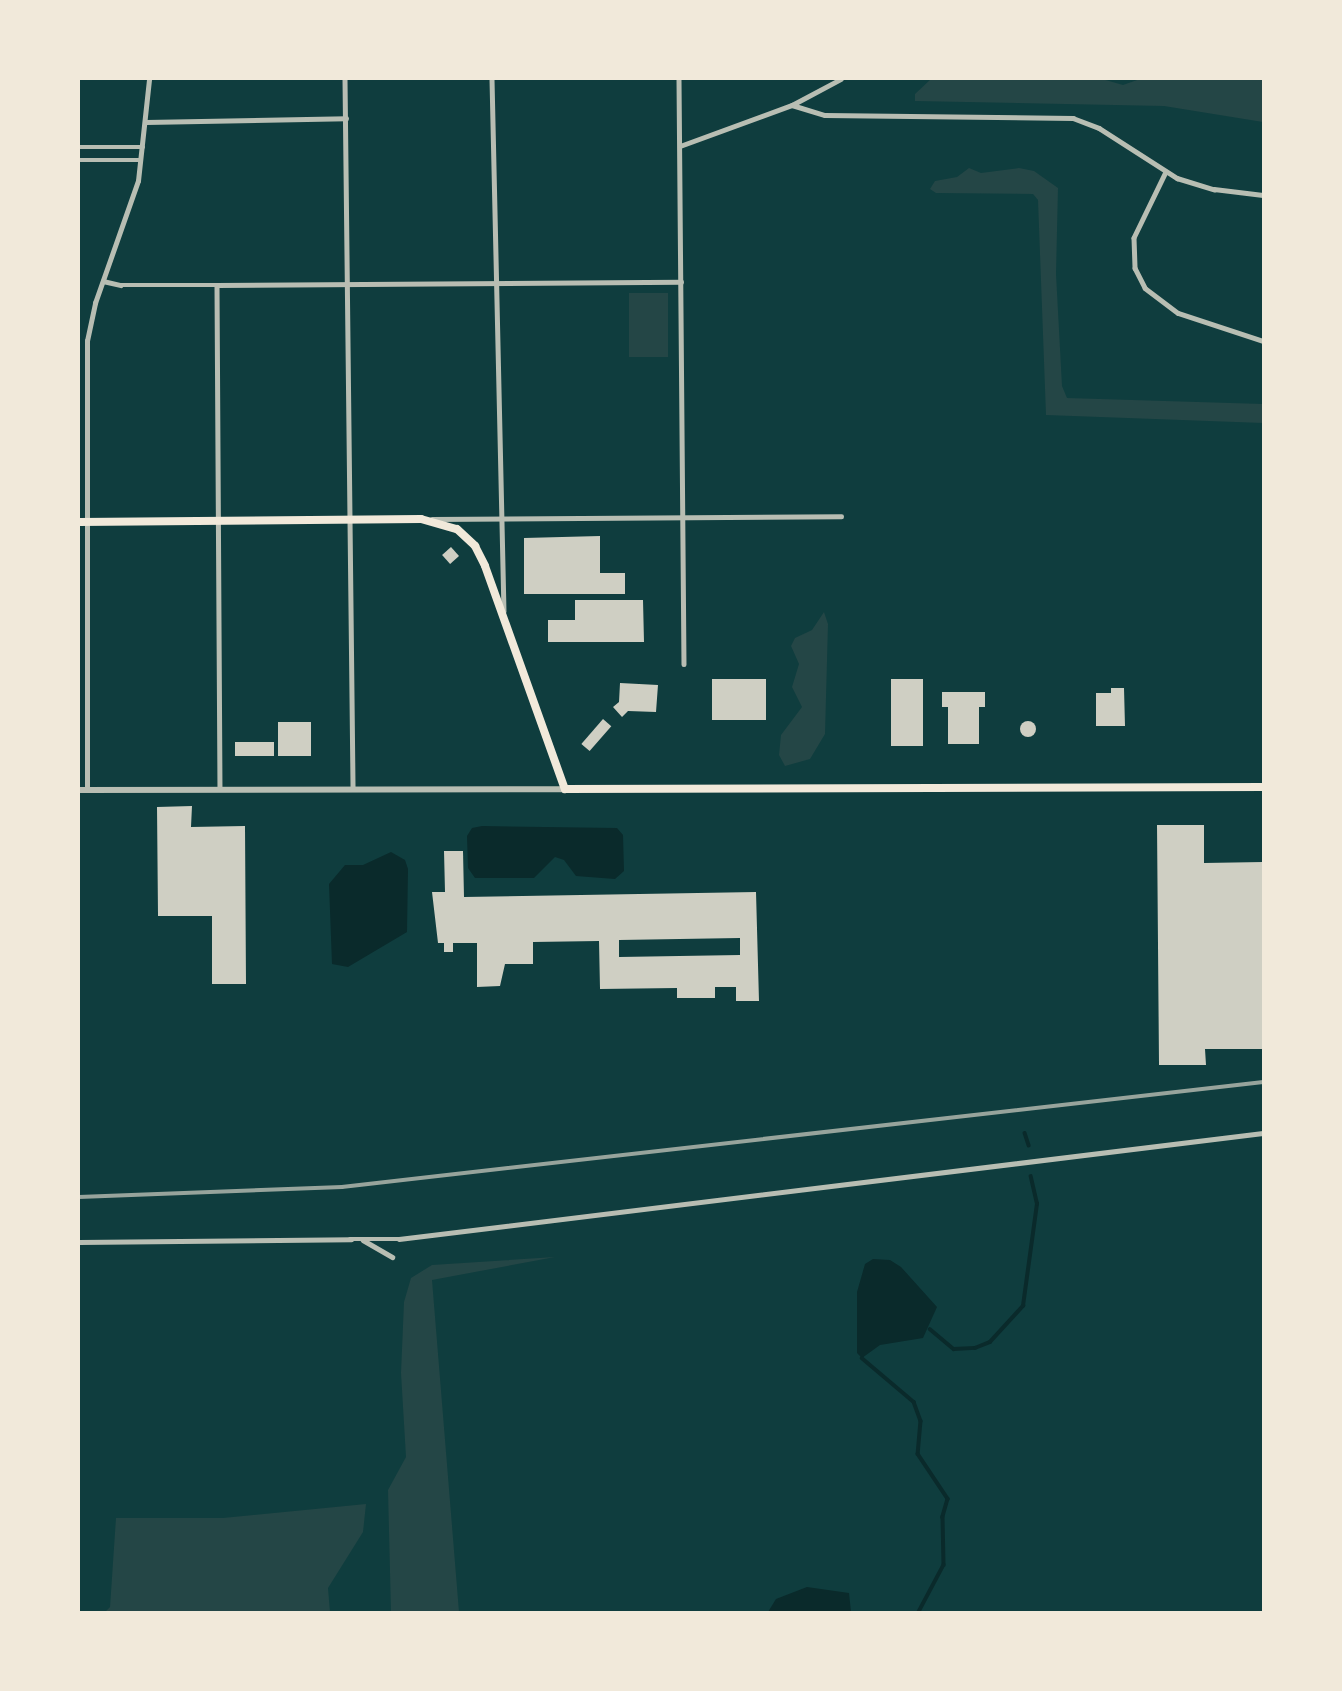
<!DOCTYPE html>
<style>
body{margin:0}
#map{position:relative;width:1342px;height:1691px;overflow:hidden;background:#0f3d3e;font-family:Lato,sans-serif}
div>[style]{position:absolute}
.green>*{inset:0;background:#244646;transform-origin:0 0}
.water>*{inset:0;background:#0a2a2b}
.stream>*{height:3.5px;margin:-1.75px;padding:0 1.75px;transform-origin:1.75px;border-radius:1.75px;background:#0a2a2b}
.building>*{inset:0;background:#cfcfc3;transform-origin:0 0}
.round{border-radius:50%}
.minor>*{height:4.5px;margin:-2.25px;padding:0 2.25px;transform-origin:2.25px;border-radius:2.25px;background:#b8beb3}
.tertiary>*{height:6px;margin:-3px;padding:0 3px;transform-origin:3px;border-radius:3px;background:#b8beb3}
.primary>*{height:8px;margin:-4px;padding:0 4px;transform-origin:4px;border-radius:4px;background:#f1e9da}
.rail>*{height:3.5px;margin:-1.75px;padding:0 1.75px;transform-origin:1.75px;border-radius:1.75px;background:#97a49c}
span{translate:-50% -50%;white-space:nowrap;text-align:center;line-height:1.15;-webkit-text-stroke:6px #f1e9da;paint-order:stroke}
.frame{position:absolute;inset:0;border:80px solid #f1e9da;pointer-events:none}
</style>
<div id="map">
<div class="green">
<i style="clip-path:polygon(931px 79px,1102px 79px,1123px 85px,1140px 79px,1263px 79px,1263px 122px,1164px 106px,915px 101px,915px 94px)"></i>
<i style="clip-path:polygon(969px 168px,981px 173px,1019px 168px,1034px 171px,1058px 188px,1056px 274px,1062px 386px,1067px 398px,1263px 404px,1263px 423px,1046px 415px,1038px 200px,1033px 194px,936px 193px,930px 189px,935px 181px,957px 177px)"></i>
<i style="left:629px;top:293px;width:39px;height:64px"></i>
<i style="clip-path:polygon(824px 612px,828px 624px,825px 734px,810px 759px,785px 766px,779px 755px,781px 735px,802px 707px,792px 687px,799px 664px,791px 646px,795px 638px,812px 630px)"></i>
<i style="clip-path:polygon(555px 1257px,432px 1280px,459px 1612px,391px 1612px,388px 1490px,406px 1457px,401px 1373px,404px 1302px,411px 1278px,432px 1265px)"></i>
<i style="clip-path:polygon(366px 1504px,363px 1532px,328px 1588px,330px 1612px,105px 1612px,110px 1607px,116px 1518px,223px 1518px)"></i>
</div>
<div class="water">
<i style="clip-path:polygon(482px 826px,617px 828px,623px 835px,624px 871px,615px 879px,576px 876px,564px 860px,555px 857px,534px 878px,475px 878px,468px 868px,467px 836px,472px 828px)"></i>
<i style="clip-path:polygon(391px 852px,405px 860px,408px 869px,407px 932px,348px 967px,332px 964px,329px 884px,345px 865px,363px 865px)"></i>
<i style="clip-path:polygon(873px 1259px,890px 1260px,901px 1267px,937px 1307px,923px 1338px,880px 1345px,862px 1358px,857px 1353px,857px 1292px,865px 1264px)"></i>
<i style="clip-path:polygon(807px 1587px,849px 1593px,851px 1612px,768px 1612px,776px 1599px)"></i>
</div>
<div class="stream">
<i style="left:1025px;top:1133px;width:13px;rotate:72deg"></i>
<i style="left:930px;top:1329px;width:31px;rotate:40deg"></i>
<i style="left:954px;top:1349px;width:21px;rotate:-3deg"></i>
<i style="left:975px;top:1348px;width:16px;rotate:-22deg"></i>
<i style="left:990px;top:1342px;width:49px;rotate:-47.5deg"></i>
<i style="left:1023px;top:1306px;width:103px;rotate:-82.2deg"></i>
<i style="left:1037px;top:1204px;width:28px;rotate:-103deg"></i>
<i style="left:862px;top:1358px;width:68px;rotate:40.2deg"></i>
<i style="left:914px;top:1402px;width:20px;rotate:70deg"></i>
<i style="left:921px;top:1421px;width:33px;rotate:95deg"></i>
<i style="left:918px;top:1454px;width:54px;rotate:56.3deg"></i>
<i style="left:948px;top:1499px;width:19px;rotate:106deg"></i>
<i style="left:943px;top:1517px;width:48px;rotate:88.8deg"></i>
<i style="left:944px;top:1565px;width:53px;rotate:118deg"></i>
</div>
<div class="building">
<i style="clip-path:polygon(600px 536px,600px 573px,625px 573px,625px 594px,524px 594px,524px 538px)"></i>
<i style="left:451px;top:547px;width:12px;height:12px;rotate:48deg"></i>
<i style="clip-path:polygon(575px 600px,643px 600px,644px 642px,548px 642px,548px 620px,575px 620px)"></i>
<i style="left:766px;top:679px;width:41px;height:54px;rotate:90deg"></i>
<i style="left:891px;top:679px;width:32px;height:67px"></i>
<i style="clip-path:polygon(620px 683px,658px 685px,656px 712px,628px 711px,622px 717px,613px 707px,619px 702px)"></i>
<i style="clip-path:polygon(1111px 688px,1124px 688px,1125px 726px,1096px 726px,1096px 693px,1111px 693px)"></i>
<i style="clip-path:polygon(942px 692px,985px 692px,985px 707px,979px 707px,979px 744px,948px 744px,948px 707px,942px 707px)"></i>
<i style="left:603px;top:719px;width:11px;height:33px;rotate:41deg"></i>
<i class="round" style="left:1020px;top:721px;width:16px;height:16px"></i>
<i style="left:278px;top:722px;width:33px;height:34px"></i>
<i style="left:235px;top:742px;width:39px;height:14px"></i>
<i style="clip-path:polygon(192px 806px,191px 827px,245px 826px,246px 984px,212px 984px,212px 916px,158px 916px,157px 807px)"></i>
<i style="clip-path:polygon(1157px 825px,1204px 825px,1204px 863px,1263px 862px,1263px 1049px,1205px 1049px,1206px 1065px,1159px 1065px)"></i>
<i style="clip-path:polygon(evenodd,444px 851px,463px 851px,464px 897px,756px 892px,759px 1001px,736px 1001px,736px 987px,715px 987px,715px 998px,677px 998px,677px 988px,600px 989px,599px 941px,533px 942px,533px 964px,505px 964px,500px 986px,477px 987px,477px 943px,453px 943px,453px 952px,444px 952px,444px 943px,438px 943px,432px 892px,445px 892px,444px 851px,740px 938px,740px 955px,619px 957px,619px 940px,740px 938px)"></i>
</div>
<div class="minor">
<i style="left:345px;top:79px;width:709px;rotate:89.35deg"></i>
<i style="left:492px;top:79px;width:532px;rotate:88.71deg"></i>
<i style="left:679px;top:79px;width:585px;rotate:89.51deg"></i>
<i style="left:792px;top:105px;width:34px;rotate:17deg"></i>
<i style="left:825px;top:115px;width:248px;rotate:0.7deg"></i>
<i style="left:1073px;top:118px;width:28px;rotate:21deg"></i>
<i style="left:1099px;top:128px;width:93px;rotate:32.7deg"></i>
<i style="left:1177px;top:178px;width:39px;rotate:17deg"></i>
<i style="left:1214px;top:189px;width:49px;rotate:7deg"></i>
<i style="left:146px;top:122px;width:200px;rotate:-1.1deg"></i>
<i style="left:680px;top:146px;width:119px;rotate:-20.1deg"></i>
<i style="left:792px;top:105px;width:55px;rotate:-28deg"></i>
<i style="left:79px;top:147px;width:64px"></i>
<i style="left:79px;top:160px;width:62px"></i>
<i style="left:1166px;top:172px;width:73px;rotate:115.9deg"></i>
<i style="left:1134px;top:238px;width:30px;rotate:88deg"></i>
<i style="left:1135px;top:268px;width:22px;rotate:63deg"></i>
<i style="left:1145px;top:288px;width:41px;rotate:37.1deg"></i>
<i style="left:1178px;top:313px;width:89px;rotate:18.2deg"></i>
<i style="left:103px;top:281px;width:18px;rotate:13deg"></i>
<i style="left:121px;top:285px;width:96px"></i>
<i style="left:217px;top:285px;width:464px;rotate:-0.4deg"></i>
<i style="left:217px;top:286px;width:503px;rotate:89.66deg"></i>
<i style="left:432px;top:519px;width:409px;rotate:-0.4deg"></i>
<i style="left:87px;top:790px;width:449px;rotate:-90deg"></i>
<i style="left:87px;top:341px;width:39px;rotate:-78deg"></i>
<i style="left:95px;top:303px;width:129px;rotate:-70.6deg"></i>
<i style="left:138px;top:181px;width:103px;rotate:-83.8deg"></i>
<i style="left:350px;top:1239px;width:49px"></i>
<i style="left:399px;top:1239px;width:870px;rotate:-6.99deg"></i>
<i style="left:363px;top:1240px;width:34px;rotate:30deg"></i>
<i style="left:79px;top:1242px;width:272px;rotate:-0.6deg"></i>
</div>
<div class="tertiary">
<i style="left:79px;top:790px;width:486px;rotate:-0.1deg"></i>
</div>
<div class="primary">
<i style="left:79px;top:522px;width:342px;rotate:-0.5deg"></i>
<i style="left:421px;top:519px;width:37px;rotate:16deg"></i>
<i style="left:457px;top:529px;width:25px;rotate:43deg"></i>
<i style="left:475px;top:546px;width:22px;rotate:63deg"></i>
<i style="left:485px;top:566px;width:237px;rotate:70.3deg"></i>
<i style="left:565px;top:789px;width:698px;rotate:-0.16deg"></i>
</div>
<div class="rail">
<i style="left:79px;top:1197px;width:263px;rotate:-2.2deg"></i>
<i style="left:342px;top:1187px;width:927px;rotate:-6.5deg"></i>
</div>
<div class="frame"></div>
</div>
